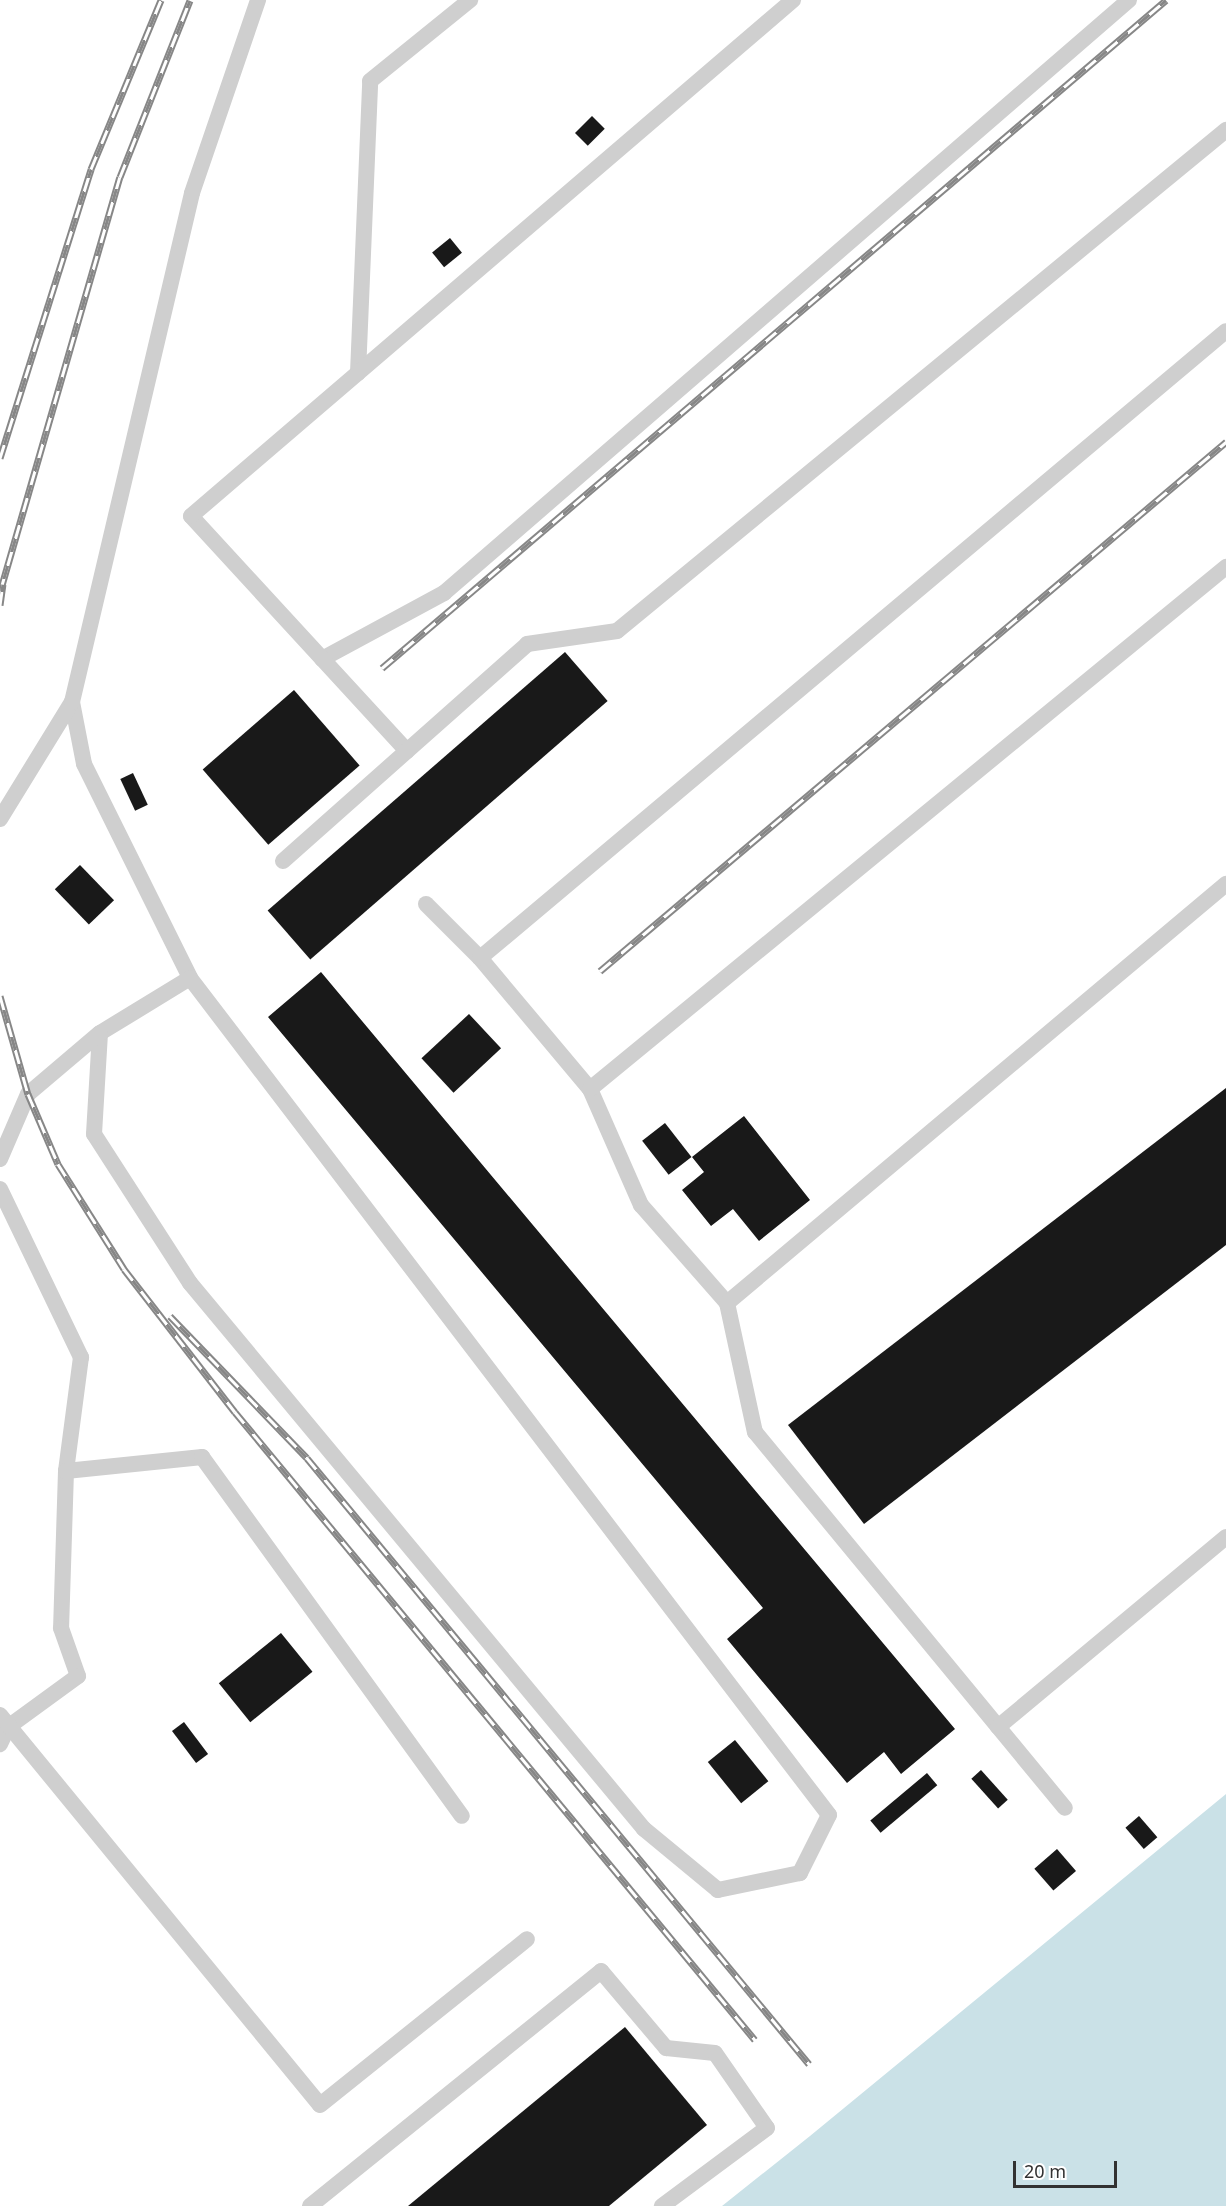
<!DOCTYPE html>
<style>
body{margin:0}
#map{position:relative;width:1226px;height:2206px;overflow:hidden;background:#fff;font-family:"Noto Sans",sans-serif}
div>[style]{position:absolute}
.water>*{inset:0;background:#cae1e7}
.building>*{inset:0;background:#191919;transform-origin:0 0}
.service>*{height:16px;margin:-8px;padding:0 8px;transform-origin:8px;border-radius:8px;background:#cfcfcf}
.rail>*{height:7px;margin-top:-3.5px;transform-origin:0;background:repeating-linear-gradient(90deg,#fff 0 14px,#878787 0 28px);box-sizing:border-box;border-block:2px solid #878787}
span{translate:-50% -50%;white-space:nowrap;text-align:center;line-height:1.15;-webkit-text-stroke:6px #fff;paint-order:stroke}
.scale{position:absolute;left:1013px;top:2161px;width:104px;height:27px;box-sizing:border-box;border:3px solid #323232;border-top:0;padding-left:8px;font-size:18px;line-height:21px;white-space:nowrap;color:#323232;-webkit-text-stroke:4px #fff;paint-order:stroke}
</style>
<div id="map">
<div class="water">
<i style="clip-path:polygon(1226px 1794px,1226px 2206px,722px 2206px,810px 2136px)"></i>
</div>
<div class="building">
<i style="left:592px;top:116px;width:18px;height:24px;rotate:45deg"></i>
<i style="left:450px;top:238px;width:19px;height:23px;rotate:51deg"></i>
<i style="left:565px;top:652px;width:65px;height:394px;rotate:49deg"></i>
<i style="left:294px;top:690px;width:100px;height:121px;rotate:49deg"></i>
<i style="left:133px;top:773px;width:35px;height:14px;rotate:65deg"></i>
<i style="left:80px;top:865px;width:49px;height:35px;rotate:46deg"></i>
<i style="clip-path:polygon(321px 972px,955px 1729px,901px 1774px,884px 1752px,847px 1783px,727px 1639px,763px 1608px,268px 1017px)"></i>
<i style="left:469px;top:1014px;width:47px;height:65px;rotate:47deg"></i>
<i style="clip-path:polygon(1226px 1088px,1226px 1245px,864px 1524px,788px 1425px)"></i>
<i style="clip-path:polygon(744px 1116px,810px 1200px,759px 1241px,733px 1209px,711px 1226px,682px 1190px,704px 1172px,692px 1157px)"></i>
<i style="left:665px;top:1123px;width:43px;height:29px;rotate:52deg"></i>
<i style="left:281px;top:1633px;width:50px;height:80px;rotate:51deg"></i>
<i style="left:184px;top:1722px;width:40px;height:15px;rotate:53deg"></i>
<i style="left:735px;top:1740px;width:53px;height:35px;rotate:51deg"></i>
<i style="left:981px;top:1770px;width:40px;height:13px;rotate:48deg"></i>
<i style="left:927px;top:1773px;width:16px;height:74px;rotate:50deg"></i>
<i style="left:1139px;top:1816px;width:28px;height:18px;rotate:49deg"></i>
<i style="left:1057px;top:1849px;width:29px;height:30px;rotate:49deg"></i>
<i style="clip-path:polygon(625px 2027px,707px 2125px,609px 2206px,408px 2206px)"></i>
</div>
<div class="service">
<i style="left:358px;top:373px;width:292px;rotate:-87.6deg"></i>
<i style="left:370px;top:81px;width:129px;rotate:-39deg"></i>
<i style="left:322px;top:659px;width:139px;rotate:-28.4deg"></i>
<i style="left:444px;top:593px;width:906px;rotate:-40.88deg"></i>
<i style="left:72px;top:702px;width:63px;rotate:79deg"></i>
<i style="left:84px;top:764px;width:239px;rotate:63.6deg"></i>
<i style="left:190px;top:978px;width:1053px;rotate:52.64deg"></i>
<i style="left:829px;top:1815px;width:65px;rotate:116.6deg"></i>
<i style="left:800px;top:1873px;width:84px;rotate:168.3deg"></i>
<i style="left:718px;top:1890px;width:96px;rotate:-140.5deg"></i>
<i style="left:644px;top:1829px;width:710px;rotate:-129.74deg"></i>
<i style="left:190px;top:1283px;width:177px;rotate:-122.8deg"></i>
<i style="left:94px;top:1134px;width:101px;rotate:-86.6deg"></i>
<i style="left:100px;top:1033px;width:105px;rotate:-31.4deg"></i>
<i style="left:407px;top:751px;width:319px;rotate:-132.6deg"></i>
<i style="left:191px;top:516px;width:793px;rotate:-40.6deg"></i>
<i style="left:0;top:819px;width:137px;rotate:-58.4deg"></i>
<i style="left:72px;top:702px;width:523px;rotate:-76.73deg"></i>
<i style="left:192px;top:193px;width:204px;rotate:-71.1deg"></i>
<i style="left:283px;top:861px;width:327px;rotate:-41.6deg"></i>
<i style="left:527px;top:644px;width:91px;rotate:-8.2deg"></i>
<i style="left:617px;top:631px;width:789px;rotate:-39.44deg"></i>
<i style="left:426px;top:904px;width:76px;rotate:45deg"></i>
<i style="left:480px;top:958px;width:171px;rotate:50deg"></i>
<i style="left:590px;top:1089px;width:127px;rotate:66.3deg"></i>
<i style="left:641px;top:1205px;width:130px;rotate:48.7deg"></i>
<i style="left:727px;top:1303px;width:132px;rotate:77.8deg"></i>
<i style="left:755px;top:1432px;width:487px;rotate:50.5deg"></i>
<i style="left:480px;top:958px;width:974px;rotate:-40.05deg"></i>
<i style="left:590px;top:1089px;width:823px;rotate:-39.38deg"></i>
<i style="left:0;top:1159px;width:71px;rotate:-66.7deg"></i>
<i style="left:28px;top:1094px;width:94px;rotate:-40.3deg"></i>
<i style="left:0;top:1189px;width:187px;rotate:64.3deg"></i>
<i style="left:81px;top:1357px;width:115px;rotate:97.5deg"></i>
<i style="left:66px;top:1471px;width:157px;rotate:91.8deg"></i>
<i style="left:61px;top:1628px;width:51px;rotate:70.5deg"></i>
<i style="left:78px;top:1676px;width:87px;rotate:143.9deg"></i>
<i style="left:8px;top:1727px;width:19px;rotate:115deg"></i>
<i style="left:727px;top:1303px;width:652px;rotate:-40.02deg"></i>
<i style="left:66px;top:1471px;width:137px;rotate:-5.9deg"></i>
<i style="left:202px;top:1457px;width:443px;rotate:54.1deg"></i>
<i style="left:0;top:1715px;width:504px;rotate:50.63deg"></i>
<i style="left:320px;top:2105px;width:265px;rotate:-38.7deg"></i>
<i style="left:998px;top:1727px;width:297px;rotate:-39.8deg"></i>
<i style="left:310px;top:2206px;width:374px;rotate:-38.9deg"></i>
<i style="left:601px;top:1971px;width:101px;rotate:49.8deg"></i>
<i style="left:666px;top:2048px;width:49px;rotate:5.8deg"></i>
<i style="left:715px;top:2053px;width:91px;rotate:55.3deg"></i>
<i style="left:767px;top:2128px;width:131px;rotate:143.4deg"></i>
</div>
<div class="rail">
<i style="left:0;top:458px;width:303px;rotate:-72.5deg"></i>
<i style="left:91px;top:169px;width:183px;rotate:-67.5deg"></i>
<i style="left:0;top:592px;width:432px;rotate:-73.9deg"></i>
<i style="left:120px;top:177px;width:190px;rotate:-68.4deg"></i>
<i style="left:0;top:605px;width:21px;rotate:-82deg"></i>
<i style="left:382px;top:668px;width:1030px;rotate:-40.43deg"></i>
<i style="left:600px;top:971px;width:820px;rotate:-40.2deg"></i>
<i style="left:0;top:996px;width:102px;rotate:74.1deg"></i>
<i style="left:28px;top:1094px;width:76px;rotate:66.8deg"></i>
<i style="left:58px;top:1164px;width:124px;rotate:57.8deg"></i>
<i style="left:124px;top:1269px;width:181px;rotate:52.2deg"></i>
<i style="left:235px;top:1412px;width:815px;rotate:50.37deg"></i>
<i style="left:170px;top:1316px;width:197px;rotate:46deg"></i>
<i style="left:307px;top:1458px;width:787px;rotate:50.36deg"></i>
</div>
<div class="scale">20 m</div>
</div>
